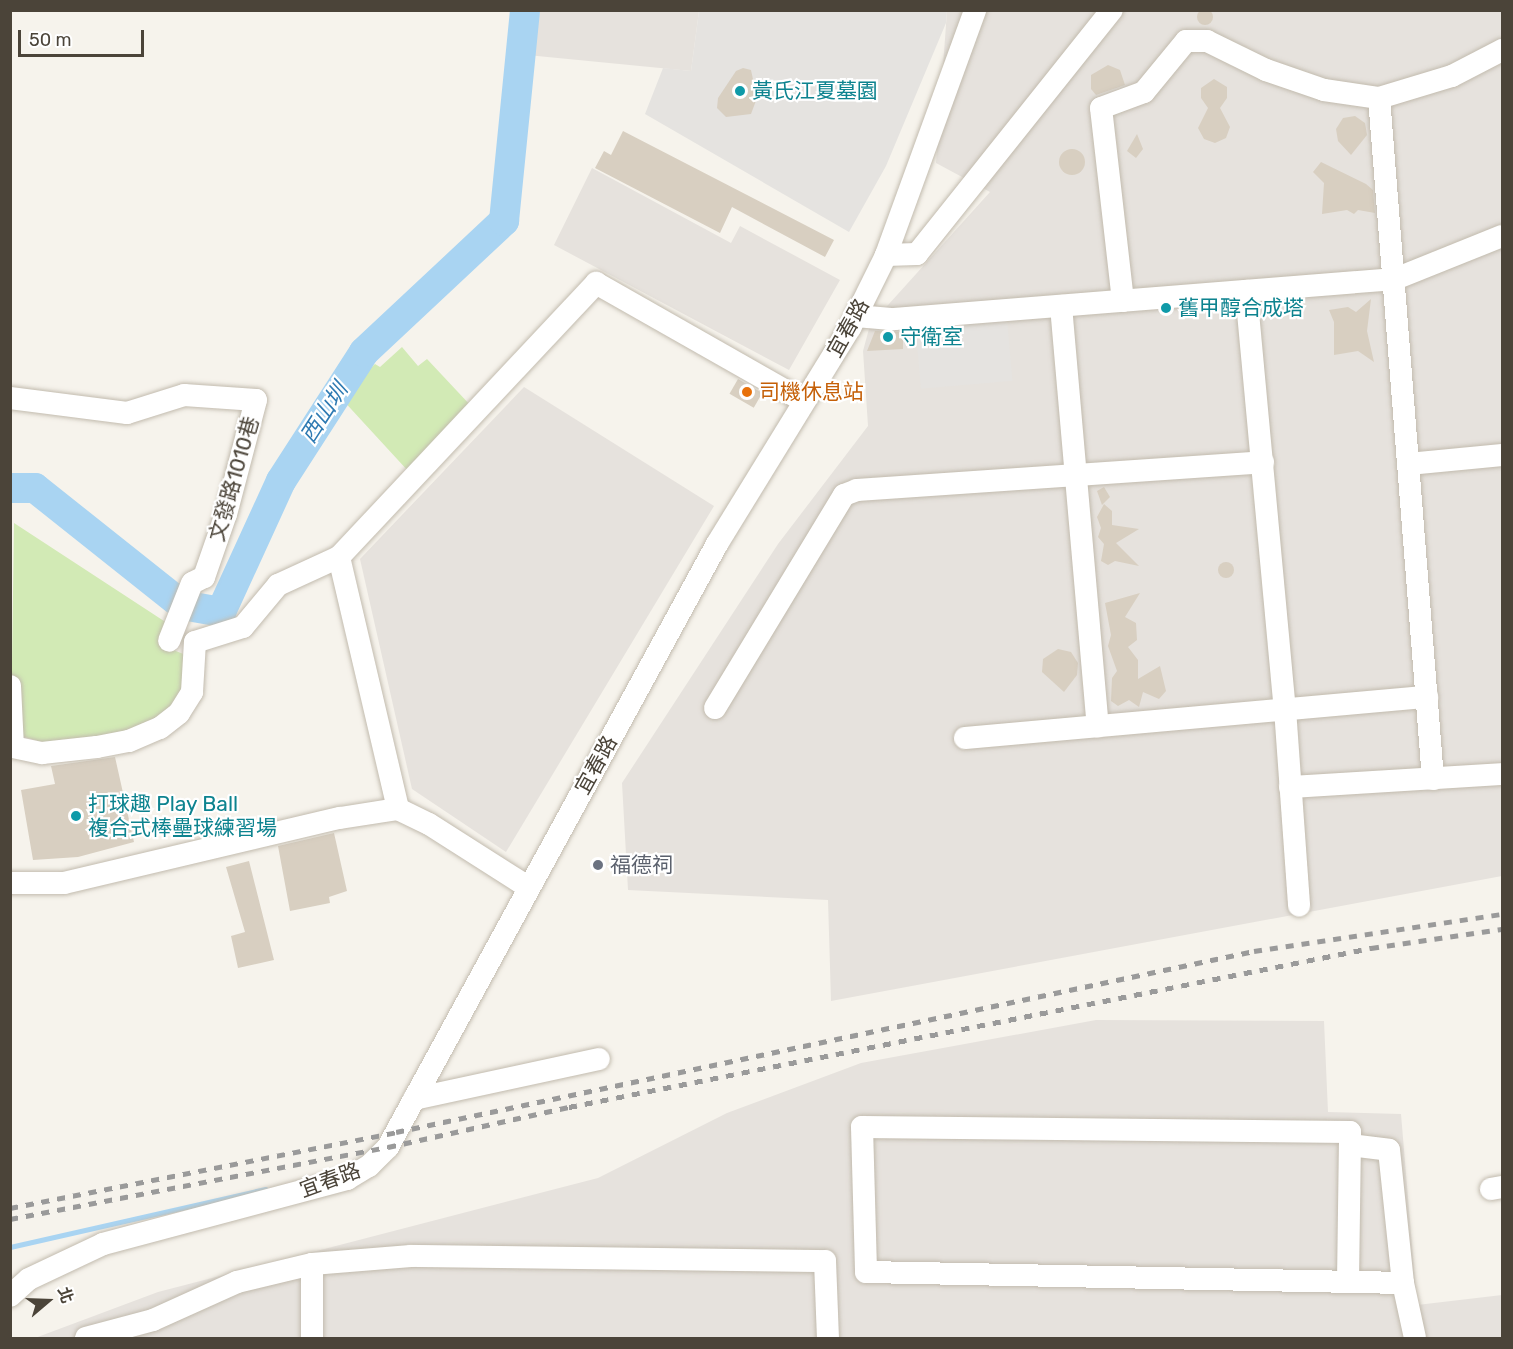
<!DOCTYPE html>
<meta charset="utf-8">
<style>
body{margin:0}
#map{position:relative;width:1513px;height:1349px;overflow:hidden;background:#f6f3ec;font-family:Rubik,"Noto Sans TC",sans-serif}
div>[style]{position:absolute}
.industrial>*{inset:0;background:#e6e2dd}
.green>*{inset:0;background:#d2eab5}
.parking>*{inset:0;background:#e5e3e0;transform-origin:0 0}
.stream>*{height:5px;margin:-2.5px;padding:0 2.5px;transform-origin:2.5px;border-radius:2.5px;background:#a9d4f2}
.river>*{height:30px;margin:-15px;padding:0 15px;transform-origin:15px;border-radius:15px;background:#a9d4f2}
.building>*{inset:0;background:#d8cfc1;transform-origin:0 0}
.round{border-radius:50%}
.roads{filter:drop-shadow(0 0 2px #c2bbae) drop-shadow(0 0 2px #c2bbae)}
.minor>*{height:22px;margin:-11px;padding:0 11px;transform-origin:11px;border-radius:11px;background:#fff}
.rail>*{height:4.5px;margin-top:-2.25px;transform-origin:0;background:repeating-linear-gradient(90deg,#9a9a9a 0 8px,transparent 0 16px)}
.dots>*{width:16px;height:16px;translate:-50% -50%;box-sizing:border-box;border:3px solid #fff;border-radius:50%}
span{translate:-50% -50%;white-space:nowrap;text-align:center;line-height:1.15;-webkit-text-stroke:4.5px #fff;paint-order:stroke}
.culture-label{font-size:21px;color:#0d838f}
.left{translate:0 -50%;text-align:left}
.street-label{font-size:21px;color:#4b4439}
.food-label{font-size:21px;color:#c56008}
.worship-label{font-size:21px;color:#5b616d}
.water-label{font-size:22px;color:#2e7ab2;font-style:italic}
.frame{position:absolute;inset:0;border:12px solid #4b4439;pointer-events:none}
.north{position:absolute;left:18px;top:1271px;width:60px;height:60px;-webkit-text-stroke:4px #fff;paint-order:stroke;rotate:71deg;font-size:16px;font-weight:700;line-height:24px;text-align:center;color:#4b4439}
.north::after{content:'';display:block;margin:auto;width:21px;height:27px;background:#4b4439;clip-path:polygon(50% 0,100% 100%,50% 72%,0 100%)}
.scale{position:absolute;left:18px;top:30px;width:126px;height:27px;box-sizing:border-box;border:3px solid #4b4439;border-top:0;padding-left:8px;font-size:18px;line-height:21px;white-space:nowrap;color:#4b4439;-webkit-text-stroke:4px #fff;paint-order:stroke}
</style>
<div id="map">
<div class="industrial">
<i style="clip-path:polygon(532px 11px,699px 11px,691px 71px,527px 55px)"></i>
<i style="clip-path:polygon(947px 11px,1502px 11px,1502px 876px,831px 1001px,828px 900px,628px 890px,622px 783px,778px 544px,868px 426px,863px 351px,870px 325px,990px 192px,936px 163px)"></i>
<i style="clip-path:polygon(592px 168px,731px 243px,740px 226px,840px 280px,789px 370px,554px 245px)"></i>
<i style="clip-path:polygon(524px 387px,714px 506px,506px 852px,412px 789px,360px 559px)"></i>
<i style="clip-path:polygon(1096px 1020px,1324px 1021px,1328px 1112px,1401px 1114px,1417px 1305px,1502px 1295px,1502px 1338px,35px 1338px,158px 1292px,598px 1178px,727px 1113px,861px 1063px)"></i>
</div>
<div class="green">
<i style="clip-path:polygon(402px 347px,418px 366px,427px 359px,472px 407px,409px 472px,340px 397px,375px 364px,380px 367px)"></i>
<i style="clip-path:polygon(14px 523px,167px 623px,158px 644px,186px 655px,183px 698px,151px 728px,52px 745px,11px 733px)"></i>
</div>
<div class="parking">
<i style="clip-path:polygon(699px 11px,947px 11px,946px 23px,886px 166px,849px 232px,645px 114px,663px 68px,691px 71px)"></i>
<i style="left:1007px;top:318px;width:63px;height:92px;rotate:85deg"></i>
</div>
<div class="stream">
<i style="left:10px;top:1247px;width:262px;rotate:-12.8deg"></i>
</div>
<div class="river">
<i style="left:10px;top:488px;width:25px"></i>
<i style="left:35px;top:488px;width:188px;rotate:38.5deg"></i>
<i style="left:182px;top:605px;width:40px;rotate:10deg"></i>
<i style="left:221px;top:612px;width:144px;rotate:-65.4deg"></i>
<i style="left:281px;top:481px;width:153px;rotate:-57.2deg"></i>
<i style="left:364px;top:352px;width:192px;rotate:-43.1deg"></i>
<i style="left:504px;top:221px;width:212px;rotate:-84.3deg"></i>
</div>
<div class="building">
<i class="round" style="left:1197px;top:9px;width:16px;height:16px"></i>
<i style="clip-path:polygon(1108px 65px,1120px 70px,1125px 85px,1096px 95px,1091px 89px,1091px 75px)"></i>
<i style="clip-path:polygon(743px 68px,751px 70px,757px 98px,751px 114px,726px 117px,717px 108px,718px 98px,736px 71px)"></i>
<i style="clip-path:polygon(1214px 79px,1227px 87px,1227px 98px,1220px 108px,1230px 127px,1226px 138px,1215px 143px,1204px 139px,1198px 128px,1208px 108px,1201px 98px,1201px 88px)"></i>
<i style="clip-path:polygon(1355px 116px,1365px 123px,1367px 135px,1351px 155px,1338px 141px,1336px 129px,1343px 118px)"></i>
<i style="clip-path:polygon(623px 131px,834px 240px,825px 257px,732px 207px,720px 233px,595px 168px,604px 151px,611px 155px)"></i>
<i style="clip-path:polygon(1137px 134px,1143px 149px,1136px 158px,1127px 151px)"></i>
<i class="round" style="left:1059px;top:149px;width:26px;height:26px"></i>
<i style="clip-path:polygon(1321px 162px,1366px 184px,1373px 190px,1375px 213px,1358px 210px,1354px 214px,1347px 210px,1322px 214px,1324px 183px,1313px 172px)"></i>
<i style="clip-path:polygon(1371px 299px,1367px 331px,1374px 362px,1358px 351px,1334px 355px,1334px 322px,1329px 310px,1348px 307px,1356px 312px)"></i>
<i style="clip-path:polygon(875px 331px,903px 332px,903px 349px,867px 351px)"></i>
<i style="left:738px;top:379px;width:28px;height:17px;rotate:30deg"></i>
<i style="clip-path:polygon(1104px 487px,1110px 497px,1102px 505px,1097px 491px)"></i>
<i style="clip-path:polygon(1104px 504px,1112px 511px,1112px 525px,1139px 529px,1116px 543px,1139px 566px,1115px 561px,1108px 565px,1101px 561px,1104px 544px,1098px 537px,1101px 528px,1097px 517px)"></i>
<i class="round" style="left:1218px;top:562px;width:16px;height:16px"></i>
<i style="clip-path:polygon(1140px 593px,1125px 617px,1136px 623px,1137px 640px,1128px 647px,1138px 660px,1138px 679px,1160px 666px,1166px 691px,1159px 699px,1143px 692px,1139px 707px,1129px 700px,1118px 706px,1111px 701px,1112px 678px,1117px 671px,1108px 646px,1111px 635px,1105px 603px)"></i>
<i style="clip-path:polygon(1058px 649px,1071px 652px,1078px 663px,1077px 675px,1064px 692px,1042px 672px,1043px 659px)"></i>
<i style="clip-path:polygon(115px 757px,134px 842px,78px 857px,33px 860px,21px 790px,55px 784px,51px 766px)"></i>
<i style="clip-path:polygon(334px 833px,347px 891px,329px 897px,330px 903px,290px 911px,278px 846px)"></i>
<i style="clip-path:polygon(249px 861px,274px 960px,238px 968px,231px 936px,245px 932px,226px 867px)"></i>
</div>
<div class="roads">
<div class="minor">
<i style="left:886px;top:255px;width:31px;rotate:-2deg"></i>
<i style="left:917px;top:254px;width:312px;rotate:-51.4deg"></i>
<i style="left:1246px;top:291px;width:420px;rotate:84.7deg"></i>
<i style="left:1285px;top:709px;width:197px;rotate:85.9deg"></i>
<i style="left:1123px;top:301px;width:194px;rotate:-96.5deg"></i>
<i style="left:1101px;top:108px;width:46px;rotate:-20.4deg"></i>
<i style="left:1144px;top:92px;width:66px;rotate:-50.5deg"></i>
<i style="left:1186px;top:41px;width:21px"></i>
<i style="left:1207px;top:41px;width:66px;rotate:26.2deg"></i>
<i style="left:1266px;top:70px;width:61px;rotate:19deg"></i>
<i style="left:1324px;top:90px;width:56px;rotate:8.3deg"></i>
<i style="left:1061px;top:306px;width:422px;rotate:85deg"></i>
<i style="left:856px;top:316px;width:38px;rotate:5deg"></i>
<i style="left:894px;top:319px;width:503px;rotate:-4.56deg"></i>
<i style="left:1395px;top:279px;width:115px;rotate:-21.9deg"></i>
<i style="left:10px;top:398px;width:118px;rotate:7.3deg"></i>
<i style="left:127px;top:413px;width:60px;rotate:-17.5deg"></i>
<i style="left:184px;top:395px;width:72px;rotate:4deg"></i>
<i style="left:256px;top:400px;width:118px;rotate:104.7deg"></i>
<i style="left:226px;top:514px;width:67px;rotate:109.2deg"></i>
<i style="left:204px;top:577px;width:13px;rotate:153deg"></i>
<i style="left:192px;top:583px;width:62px;rotate:111.6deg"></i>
<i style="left:1409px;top:464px;width:93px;rotate:-5.5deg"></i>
<i style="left:339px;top:557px;width:259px;rotate:76.8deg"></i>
<i style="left:10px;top:686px;width:61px;rotate:87.2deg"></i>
<i style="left:13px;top:747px;width:30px;rotate:12deg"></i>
<i style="left:42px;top:753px;width:55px;rotate:-6.2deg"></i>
<i style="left:97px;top:747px;width:33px;rotate:-11deg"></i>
<i style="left:129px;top:741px;width:34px;rotate:-23deg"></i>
<i style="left:160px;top:728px;width:24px;rotate:-38deg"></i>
<i style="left:179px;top:713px;width:25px;rotate:-58deg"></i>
<i style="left:192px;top:692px;width:50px;rotate:-86.6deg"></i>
<i style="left:195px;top:642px;width:50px;rotate:-17.4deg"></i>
<i style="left:243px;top:627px;width:55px;rotate:-50.2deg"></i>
<i style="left:278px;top:585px;width:67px;rotate:-24.7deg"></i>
<i style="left:339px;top:557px;width:376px;rotate:-46.8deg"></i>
<i style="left:596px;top:283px;width:239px;rotate:29.6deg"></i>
<i style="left:715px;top:708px;width:249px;rotate:-58.8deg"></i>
<i style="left:844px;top:495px;width:14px;rotate:-21deg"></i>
<i style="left:857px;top:490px;width:407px;rotate:-3.9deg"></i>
<i style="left:965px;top:738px;width:464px;rotate:-5.1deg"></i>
<i style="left:1433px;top:779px;width:683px;rotate:-94.53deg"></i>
<i style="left:1379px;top:98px;width:76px;rotate:-16.8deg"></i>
<i style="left:1452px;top:76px;width:56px;rotate:-27.5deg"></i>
<i style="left:1290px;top:787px;width:212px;rotate:-3.5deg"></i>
<i style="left:10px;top:883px;width:54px"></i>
<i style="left:64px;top:883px;width:284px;rotate:-13.3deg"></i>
<i style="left:340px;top:818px;width:59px;rotate:-8.8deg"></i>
<i style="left:398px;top:809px;width:34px;rotate:26deg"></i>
<i style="left:429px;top:824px;width:117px;rotate:32.5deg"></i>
<i style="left:414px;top:1099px;width:189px;rotate:-12.2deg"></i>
<i style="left:1350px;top:1145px;width:13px;rotate:-90deg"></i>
<i style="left:1350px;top:1132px;width:488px;rotate:-179.4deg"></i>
<i style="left:862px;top:1127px;width:145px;rotate:88.4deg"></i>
<i style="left:866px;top:1272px;width:537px;rotate:1.17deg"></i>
<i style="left:1491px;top:1189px;width:11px;rotate:-10deg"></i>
<i style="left:1348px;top:1282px;width:137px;rotate:-89.2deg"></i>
<i style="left:1350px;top:1145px;width:39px;rotate:7deg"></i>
<i style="left:1389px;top:1150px;width:134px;rotate:84deg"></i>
<i style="left:1403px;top:1283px;width:56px;rotate:77.7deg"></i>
<i style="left:10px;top:1296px;width:25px;rotate:-42deg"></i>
<i style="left:29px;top:1279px;width:82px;rotate:-25.3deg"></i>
<i style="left:103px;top:1244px;width:253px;rotate:-14.9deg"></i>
<i style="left:347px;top:1179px;width:26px;rotate:-31deg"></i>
<i style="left:369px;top:1166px;width:27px;rotate:-45deg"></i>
<i style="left:388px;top:1147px;width:687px;rotate:-61.38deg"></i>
<i style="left:717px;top:544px;width:254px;rotate:-58.4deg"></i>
<i style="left:850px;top:328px;width:81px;rotate:-63.7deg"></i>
<i style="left:886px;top:255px;width:261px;rotate:-70deg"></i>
<i style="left:86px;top:1338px;width:69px;rotate:-15deg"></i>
<i style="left:153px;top:1320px;width:92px;rotate:-24.3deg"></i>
<i style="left:237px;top:1282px;width:77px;rotate:-13.5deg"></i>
<i style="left:312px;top:1264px;width:99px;rotate:-4.6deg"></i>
<i style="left:411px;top:1256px;width:414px;rotate:0.7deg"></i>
<i style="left:825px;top:1261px;width:77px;rotate:87.8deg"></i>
<i style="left:312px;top:1338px;width:74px;rotate:-90deg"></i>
</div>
</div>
<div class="rail">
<i style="left:10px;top:1208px;width:393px;rotate:-11.1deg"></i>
<i style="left:396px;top:1132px;width:877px;rotate:-11.91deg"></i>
<i style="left:1254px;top:951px;width:251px;rotate:-8.5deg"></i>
<i style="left:10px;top:1219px;width:385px;rotate:-10.8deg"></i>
<i style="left:388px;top:1147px;width:185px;rotate:-12.5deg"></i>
<i style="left:569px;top:1107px;width:818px;rotate:-11.21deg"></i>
<i style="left:1371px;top:948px;width:132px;rotate:-8.3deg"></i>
</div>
<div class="dots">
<i style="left:740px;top:91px;background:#0f9aa8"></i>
<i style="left:1166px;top:308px;background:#0f9aa8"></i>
<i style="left:888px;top:337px;background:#0f9aa8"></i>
<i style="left:747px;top:392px;background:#e8710a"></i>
<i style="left:76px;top:816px;background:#0f9aa8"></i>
<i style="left:598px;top:865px;background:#6b7280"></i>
</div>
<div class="culture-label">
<span class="left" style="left:752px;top:91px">黃氏江夏墓園</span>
<span class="left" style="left:1178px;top:308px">舊甲醇合成塔</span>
<span class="left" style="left:900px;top:337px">守衛室</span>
<span class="left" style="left:88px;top:816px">打球趣 Play Ball<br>複合式棒壘球練習場</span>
</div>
<div class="street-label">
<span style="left:848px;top:328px;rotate:-61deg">宜春路</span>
<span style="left:234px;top:479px;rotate:-74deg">文發路1010巷</span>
<span style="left:596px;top:765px;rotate:-61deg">宜春路</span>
<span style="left:330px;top:1180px;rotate:-20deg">宜春路</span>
</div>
<div class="food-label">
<span class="left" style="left:759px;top:392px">司機休息站</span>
</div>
<div class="worship-label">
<span class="left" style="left:610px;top:865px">福德祠</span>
</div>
<div class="water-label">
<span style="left:324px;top:413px;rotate:-57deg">西山圳</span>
</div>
<div class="frame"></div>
<div class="north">北</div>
<div class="scale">50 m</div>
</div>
